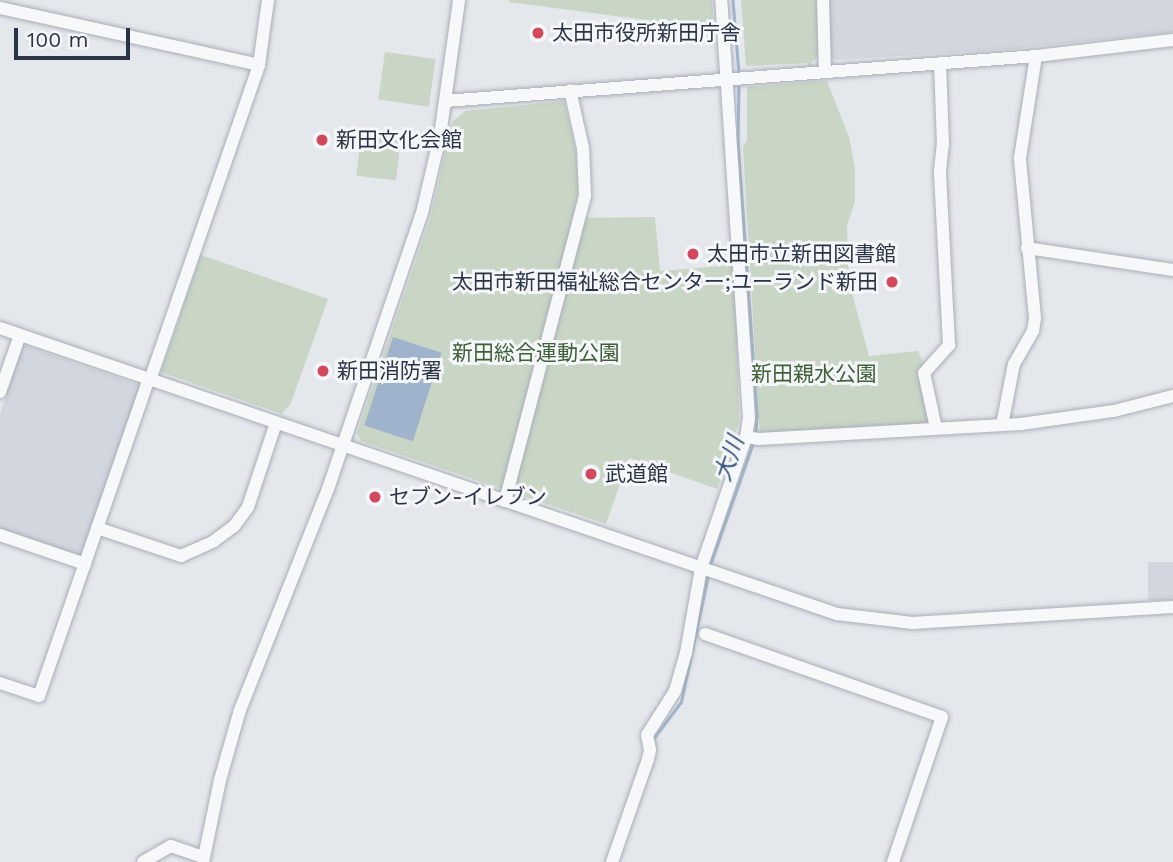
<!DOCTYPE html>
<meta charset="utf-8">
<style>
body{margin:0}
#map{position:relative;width:1173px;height:862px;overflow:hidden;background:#e4e7ec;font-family:"Work Sans","Noto Sans JP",sans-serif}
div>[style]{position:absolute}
.built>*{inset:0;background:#d2d6de;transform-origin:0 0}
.green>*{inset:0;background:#c9d6c5;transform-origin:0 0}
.water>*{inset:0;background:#9fb4cc;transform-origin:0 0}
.stream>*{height:2.5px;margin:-1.25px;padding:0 1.25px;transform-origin:1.25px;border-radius:1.25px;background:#9fb4cc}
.roads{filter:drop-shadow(0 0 2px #a9aeb7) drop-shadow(0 0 2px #a9aeb7)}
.minor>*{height:12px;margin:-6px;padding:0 6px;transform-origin:6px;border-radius:6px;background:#f7f8fa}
.dots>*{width:19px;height:19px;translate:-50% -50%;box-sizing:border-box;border:4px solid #f4f6f9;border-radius:50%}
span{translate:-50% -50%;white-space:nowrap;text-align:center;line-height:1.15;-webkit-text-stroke:6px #f4f6f9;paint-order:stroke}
.poi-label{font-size:21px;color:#2b3445}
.left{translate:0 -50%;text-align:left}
.right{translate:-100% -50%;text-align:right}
.park-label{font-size:21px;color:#3f6138}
.water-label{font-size:23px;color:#34527a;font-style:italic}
.scale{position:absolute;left:14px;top:28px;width:116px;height:32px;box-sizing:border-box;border:4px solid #2b3445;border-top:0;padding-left:9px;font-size:21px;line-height:24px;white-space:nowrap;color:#2b3445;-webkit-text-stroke:5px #f4f6f9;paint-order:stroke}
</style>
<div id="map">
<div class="built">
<i style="clip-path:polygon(829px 0,1173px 0,1173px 32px,1014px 49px,835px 60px,831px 57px)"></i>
<i style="clip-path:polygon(23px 345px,142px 386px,82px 558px,0 529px,0 414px)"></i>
<i style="left:1173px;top:562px;width:38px;height:25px;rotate:90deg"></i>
</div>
<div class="green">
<i style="clip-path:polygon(509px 0,712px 0,714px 29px,509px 2px)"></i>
<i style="clip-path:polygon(741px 0,818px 0,818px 57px,811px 63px,812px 82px,827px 81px,849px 137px,855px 168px,855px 202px,847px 225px,849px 282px,869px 356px,918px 351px,925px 368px,930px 421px,926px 425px,760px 436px,743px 147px,747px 140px,747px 87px,810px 82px,808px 63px,746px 66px)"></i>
<i style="left:385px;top:52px;width:51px;height:48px;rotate:8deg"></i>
<i style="clip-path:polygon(564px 101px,576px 153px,578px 188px,574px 218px,655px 217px,660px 271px,735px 265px,739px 422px,717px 489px,629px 458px,606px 524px,361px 441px,357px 433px,431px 216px,452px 122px,465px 111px)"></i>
<i style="left:362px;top:129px;width:40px;height:47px;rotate:7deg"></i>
<i style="clip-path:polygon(201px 255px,328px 299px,291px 403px,282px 414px,161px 372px)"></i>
</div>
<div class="water">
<i style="left:393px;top:337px;width:51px;height:93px;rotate:18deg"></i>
</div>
<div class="stream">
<i style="left:733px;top:0;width:73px;rotate:85.3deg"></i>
<i style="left:739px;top:84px;width:57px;rotate:91deg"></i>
<i style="left:738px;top:141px;width:276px;rotate:86deg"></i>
<i style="left:757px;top:416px;width:17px;rotate:93deg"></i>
<i style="left:710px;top:565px;width:129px;rotate:-70.6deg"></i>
<i style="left:653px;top:739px;width:46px;rotate:-52.9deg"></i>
<i style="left:681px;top:702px;width:130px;rotate:-78deg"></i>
</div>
<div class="roads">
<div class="minor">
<i style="left:823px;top:0;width:72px;rotate:88.4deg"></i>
<i style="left:0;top:8px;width:265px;rotate:12.4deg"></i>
<i style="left:445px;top:101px;width:593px;rotate:-4.35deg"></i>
<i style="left:1036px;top:56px;width:138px;rotate:-6.7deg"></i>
<i style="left:1027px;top:248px;width:148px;rotate:8.6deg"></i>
<i style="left:0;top:328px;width:885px;rotate:18.87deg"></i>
<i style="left:837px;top:614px;width:76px;rotate:6.8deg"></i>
<i style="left:912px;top:623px;width:261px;rotate:-3.5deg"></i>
<i style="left:150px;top:380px;width:333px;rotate:-70.9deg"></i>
<i style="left:259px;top:65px;width:66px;rotate:-82.1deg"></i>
<i style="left:0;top:392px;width:60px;rotate:-70.7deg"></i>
<i style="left:1002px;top:425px;width:62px;rotate:-78.9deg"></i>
<i style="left:1014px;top:364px;width:38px;rotate:-60deg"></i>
<i style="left:1033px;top:331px;width:13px;rotate:-81deg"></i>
<i style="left:1035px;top:318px;width:161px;rotate:-95.4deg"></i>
<i style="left:1020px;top:158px;width:103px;rotate:-81.1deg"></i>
<i style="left:936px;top:428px;width:56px;rotate:-102.3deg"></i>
<i style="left:924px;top:373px;width:38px;rotate:-48deg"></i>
<i style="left:949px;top:345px;width:174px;rotate:-93deg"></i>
<i style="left:940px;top:171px;width:27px;rotate:-84deg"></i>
<i style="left:943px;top:144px;width:80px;rotate:-92.1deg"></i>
<i style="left:746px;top:437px;width:13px;rotate:9deg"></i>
<i style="left:759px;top:439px;width:262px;rotate:-3.3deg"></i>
<i style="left:1021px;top:424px;width:94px;rotate:-8deg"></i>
<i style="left:1114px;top:411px;width:61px;rotate:-14.3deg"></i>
<i style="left:505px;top:501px;width:316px;rotate:-75.3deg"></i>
<i style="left:585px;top:195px;width:47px;rotate:-92.4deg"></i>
<i style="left:583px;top:148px;width:59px;rotate:-102.6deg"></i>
<i style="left:97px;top:528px;width:89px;rotate:18.4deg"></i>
<i style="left:181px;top:556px;width:36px;rotate:-24deg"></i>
<i style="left:214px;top:541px;width:26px;rotate:-37deg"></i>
<i style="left:235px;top:525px;width:22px;rotate:-54deg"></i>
<i style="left:248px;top:507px;width:89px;rotate:-71.6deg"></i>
<i style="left:0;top:535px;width:90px;rotate:18.8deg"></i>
<i style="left:705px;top:634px;width:251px;rotate:19.3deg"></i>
<i style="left:942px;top:717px;width:153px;rotate:108.7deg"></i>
<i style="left:0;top:683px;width:41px;rotate:18.4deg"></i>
<i style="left:39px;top:696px;width:336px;rotate:-70.9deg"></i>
<i style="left:143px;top:862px;width:32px;rotate:-30deg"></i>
<i style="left:171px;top:846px;width:34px;rotate:19deg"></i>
<i style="left:203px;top:862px;width:84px;rotate:-78.3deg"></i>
<i style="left:220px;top:780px;width:73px;rotate:-74.1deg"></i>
<i style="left:240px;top:710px;width:241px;rotate:-68.3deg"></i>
<i style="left:329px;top:486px;width:288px;rotate:-71.2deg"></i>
<i style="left:422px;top:213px;width:79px;rotate:-76.8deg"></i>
<i style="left:440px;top:136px;width:137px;rotate:-82deg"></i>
<i style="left:612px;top:862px;width:109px;rotate:-70.7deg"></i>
<i style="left:648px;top:759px;width:9px;rotate:-77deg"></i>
<i style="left:650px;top:750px;width:15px;rotate:-101deg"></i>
<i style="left:647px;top:735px;width:52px;rotate:-57.5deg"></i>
<i style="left:675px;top:691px;width:40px;rotate:-74deg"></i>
<i style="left:686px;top:653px;width:86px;rotate:-80deg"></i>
<i style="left:701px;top:568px;width:139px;rotate:-71deg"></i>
<i style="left:746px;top:437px;width:19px;rotate:-81deg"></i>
<i style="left:749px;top:418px;width:419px;rotate:-93.8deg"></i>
</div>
</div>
<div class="dots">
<i style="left:538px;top:33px;background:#d1495b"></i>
<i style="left:322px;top:140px;background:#d1495b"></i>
<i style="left:693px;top:254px;background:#d1495b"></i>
<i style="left:892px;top:282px;background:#d1495b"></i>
<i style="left:323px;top:371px;background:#d1495b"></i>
<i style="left:591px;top:474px;background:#d1495b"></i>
<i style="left:375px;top:497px;background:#d1495b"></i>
</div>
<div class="poi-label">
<span class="left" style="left:552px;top:33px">太田市役所新田庁舎</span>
<span class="left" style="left:336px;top:140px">新田文化会館</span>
<span class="left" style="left:707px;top:254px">太田市立新田図書館</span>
<span class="right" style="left:878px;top:282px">太田市新田福祉総合センター;ユーランド新田</span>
<span class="left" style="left:337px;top:371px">新田消防署</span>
<span class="left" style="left:605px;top:474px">武道館</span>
<span class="left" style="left:389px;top:497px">セブン-イレブン</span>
</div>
<div class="park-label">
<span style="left:536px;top:353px">新田総合運動公園</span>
<span style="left:814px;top:374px">新田親水公園</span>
</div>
<div class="water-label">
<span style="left:730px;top:459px;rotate:-71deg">大川</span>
</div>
<div class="scale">100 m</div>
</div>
